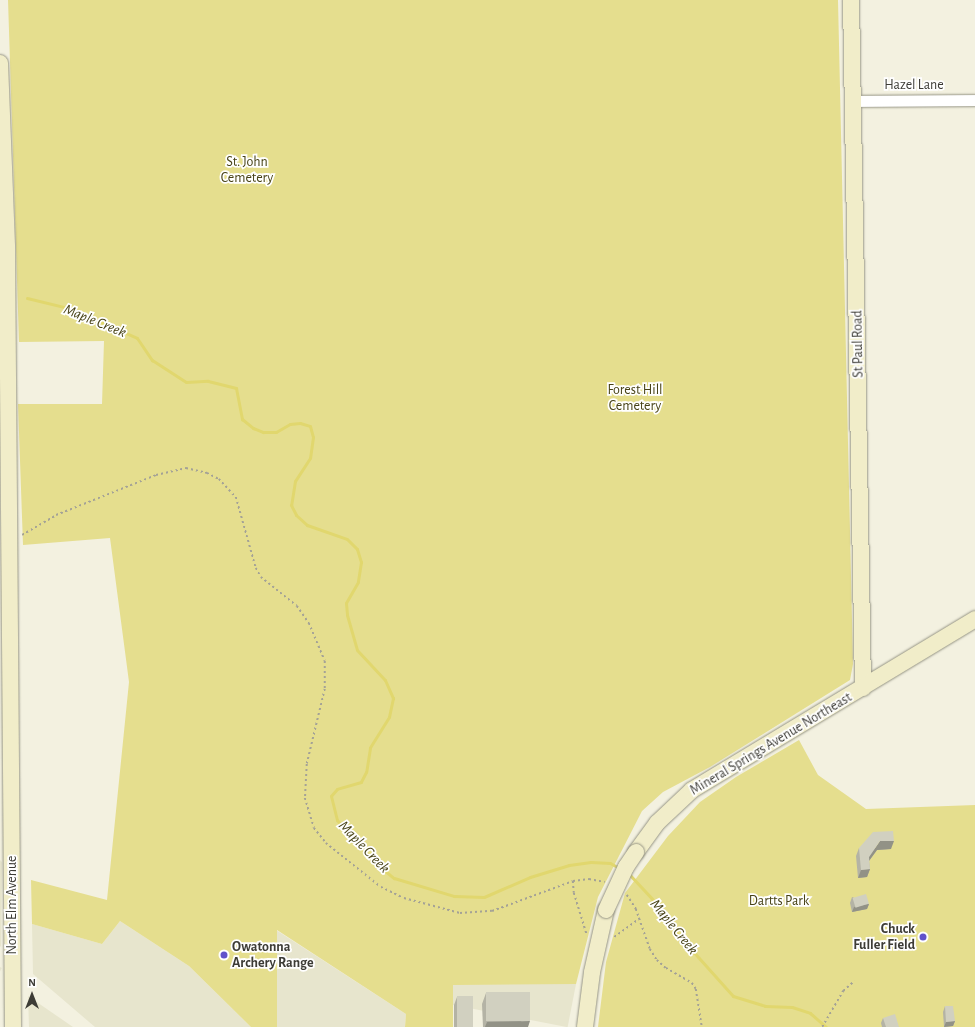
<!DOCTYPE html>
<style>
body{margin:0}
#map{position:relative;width:975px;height:1027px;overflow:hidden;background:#f3f1e0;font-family:"Alegreya Sans",sans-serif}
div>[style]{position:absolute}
.built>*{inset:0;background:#e7e5cd;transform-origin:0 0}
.green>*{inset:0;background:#e5de8e}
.stream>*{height:3px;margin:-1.5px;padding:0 1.5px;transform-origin:1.5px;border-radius:1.5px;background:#e1d76e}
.path>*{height:1.5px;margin-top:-0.75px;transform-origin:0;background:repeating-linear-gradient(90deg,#a4a296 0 2px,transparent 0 5px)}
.roads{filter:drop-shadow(0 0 1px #969585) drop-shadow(0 0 1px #969585)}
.street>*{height:11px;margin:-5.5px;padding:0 5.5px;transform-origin:5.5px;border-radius:5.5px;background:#fff}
.secondary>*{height:16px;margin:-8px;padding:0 8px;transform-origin:8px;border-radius:8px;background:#f1edc9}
.bridges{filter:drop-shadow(0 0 1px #969585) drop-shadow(0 0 1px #969585)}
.secondary-bridge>*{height:16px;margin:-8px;padding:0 8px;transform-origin:8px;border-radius:8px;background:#f1edc9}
.wall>*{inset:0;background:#b4b3a5}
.shaded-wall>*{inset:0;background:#929286}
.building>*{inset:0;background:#d1d0c0;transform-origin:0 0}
.dots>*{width:11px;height:11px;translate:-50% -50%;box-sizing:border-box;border:2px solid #fff;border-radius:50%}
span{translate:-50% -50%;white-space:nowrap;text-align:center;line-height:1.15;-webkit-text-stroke:3.5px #fff;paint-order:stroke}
.street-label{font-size:14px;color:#3d3c36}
.park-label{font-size:14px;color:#474216}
.poi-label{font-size:14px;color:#3d3c36;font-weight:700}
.right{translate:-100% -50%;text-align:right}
.left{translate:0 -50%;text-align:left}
.water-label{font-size:15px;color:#484317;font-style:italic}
.north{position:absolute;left:12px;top:975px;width:40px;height:40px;-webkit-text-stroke:3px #fff;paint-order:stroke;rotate:0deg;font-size:11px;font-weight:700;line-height:16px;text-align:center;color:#3d3c36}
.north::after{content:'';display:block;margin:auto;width:14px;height:18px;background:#3d3c36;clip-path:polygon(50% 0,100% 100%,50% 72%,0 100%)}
</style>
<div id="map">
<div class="built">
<i style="clip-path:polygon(0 860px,2px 862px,1px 947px,0 946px)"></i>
<i style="clip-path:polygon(120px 921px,189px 966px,251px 1027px,95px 1027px,33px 974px,32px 924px,102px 944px)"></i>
<i style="clip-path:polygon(276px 930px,406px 1014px,405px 1027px,276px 1027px)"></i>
<i style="left:0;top:967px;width:2px;height:60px;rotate:27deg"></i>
<i style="left:576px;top:984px;width:44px;height:123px;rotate:101deg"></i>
<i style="clip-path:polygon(28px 996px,73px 1027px,29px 1027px)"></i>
</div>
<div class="green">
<i style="clip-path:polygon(8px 0,838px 0,853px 664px,850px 680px,710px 767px,663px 792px,642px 811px,598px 897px,576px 984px,453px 985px,453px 1027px,405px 1027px,406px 1014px,277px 930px,277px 1027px,251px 1027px,189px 966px,120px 921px,102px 944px,32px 924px,31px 880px,107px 900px,129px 682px,110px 538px,23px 545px,18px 404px,102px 404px,104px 341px,19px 342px)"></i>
<i style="clip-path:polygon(799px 740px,818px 775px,866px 809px,975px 805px,975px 1027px,598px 1027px,606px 962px,625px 893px,668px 836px,700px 802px,736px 777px)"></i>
</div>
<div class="stream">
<i style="left:27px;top:298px;width:46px;rotate:13.7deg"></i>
<i style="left:72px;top:309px;width:71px;rotate:24deg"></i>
<i style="left:137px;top:338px;width:27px;rotate:56deg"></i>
<i style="left:152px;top:360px;width:40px;rotate:32.9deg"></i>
<i style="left:186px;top:382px;width:22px;rotate:-3deg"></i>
<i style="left:208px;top:381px;width:29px;rotate:14deg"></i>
<i style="left:236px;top:388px;width:32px;rotate:79deg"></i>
<i style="left:242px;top:419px;width:14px;rotate:39deg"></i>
<i style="left:253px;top:428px;width:11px;rotate:22deg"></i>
<i style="left:263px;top:432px;width:13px"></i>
<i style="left:276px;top:432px;width:16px;rotate:-30deg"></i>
<i style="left:290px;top:424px;width:10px;rotate:-6deg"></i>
<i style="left:300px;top:423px;width:10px;rotate:17deg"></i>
<i style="left:310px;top:426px;width:11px;rotate:75deg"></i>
<i style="left:313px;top:437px;width:21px;rotate:98deg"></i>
<i style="left:310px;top:458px;width:27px;rotate:123deg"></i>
<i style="left:295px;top:481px;width:24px;rotate:99deg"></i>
<i style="left:291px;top:505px;width:11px;rotate:63deg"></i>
<i style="left:296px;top:515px;width:15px;rotate:42deg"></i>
<i style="left:307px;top:525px;width:42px;rotate:19.3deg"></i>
<i style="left:347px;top:539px;width:14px;rotate:45deg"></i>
<i style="left:357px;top:549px;width:14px;rotate:73deg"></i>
<i style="left:361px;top:562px;width:20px;rotate:99deg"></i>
<i style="left:358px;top:582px;width:24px;rotate:120deg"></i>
<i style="left:346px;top:603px;width:12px;rotate:85deg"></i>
<i style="left:347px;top:615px;width:36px;rotate:74deg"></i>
<i style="left:357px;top:650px;width:41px;rotate:47deg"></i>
<i style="left:385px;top:680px;width:20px;rotate:66deg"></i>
<i style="left:393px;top:698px;width:19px;rotate:102deg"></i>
<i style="left:389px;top:717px;width:36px;rotate:122deg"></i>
<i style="left:370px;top:748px;width:24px;rotate:99deg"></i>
<i style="left:366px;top:772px;width:11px;rotate:117deg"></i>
<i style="left:361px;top:782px;width:25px;rotate:164deg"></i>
<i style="left:337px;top:789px;width:9px;rotate:131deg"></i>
<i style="left:331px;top:796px;width:25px;rotate:76deg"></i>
<i style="left:337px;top:820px;width:52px;rotate:48.9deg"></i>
<i style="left:371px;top:859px;width:30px;rotate:40deg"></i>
<i style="left:394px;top:878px;width:63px;rotate:16.7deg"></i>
<i style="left:454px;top:896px;width:30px;rotate:2deg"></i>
<i style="left:484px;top:897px;width:50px;rotate:-23.5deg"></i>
<i style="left:530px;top:877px;width:41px;rotate:-17.1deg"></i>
<i style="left:569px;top:865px;width:22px;rotate:-8deg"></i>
<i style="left:591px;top:862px;width:19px;rotate:3deg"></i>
<i style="left:610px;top:863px;width:13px;rotate:29deg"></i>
<i style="left:629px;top:874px;width:34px;rotate:47deg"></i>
<i style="left:652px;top:899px;width:37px;rotate:55deg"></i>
<i style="left:673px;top:929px;width:90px;rotate:48.2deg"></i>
<i style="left:733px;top:996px;width:34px;rotate:17deg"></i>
<i style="left:765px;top:1006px;width:27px;rotate:2deg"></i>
<i style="left:792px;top:1007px;width:19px;rotate:18deg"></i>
<i style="left:810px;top:1013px;width:21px;rotate:41deg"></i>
</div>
<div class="path">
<i style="left:22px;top:535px;width:39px;rotate:-30deg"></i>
<i style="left:56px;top:515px;width:108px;rotate:-21.8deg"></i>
<i style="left:156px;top:475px;width:31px;rotate:-13deg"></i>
<i style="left:186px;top:468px;width:22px;rotate:13deg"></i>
<i style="left:207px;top:473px;width:13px;rotate:27deg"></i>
<i style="left:219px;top:479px;width:25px;rotate:47deg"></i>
<i style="left:236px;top:497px;width:74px;rotate:74.3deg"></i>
<i style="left:256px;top:568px;width:10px;rotate:61deg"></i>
<i style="left:261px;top:577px;width:46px;rotate:38.9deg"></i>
<i style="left:297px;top:606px;width:21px;rotate:55deg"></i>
<i style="left:309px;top:623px;width:41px;rotate:67.2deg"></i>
<i style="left:325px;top:661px;width:28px;rotate:90deg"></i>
<i style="left:325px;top:689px;width:77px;rotate:103.5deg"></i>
<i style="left:307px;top:764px;width:34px;rotate:93deg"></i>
<i style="left:305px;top:798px;width:31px;rotate:73deg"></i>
<i style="left:314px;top:828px;width:19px;rotate:51deg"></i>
<i style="left:326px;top:843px;width:70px;rotate:38.7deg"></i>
<i style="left:381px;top:887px;width:25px;rotate:26deg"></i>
<i style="left:404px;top:898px;width:58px;rotate:15deg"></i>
<i style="left:460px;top:913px;width:32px;rotate:-4deg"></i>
<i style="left:492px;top:911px;width:86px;rotate:-20.3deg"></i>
<i style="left:573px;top:881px;width:16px;rotate:-7deg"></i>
<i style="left:589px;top:879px;width:16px;rotate:11deg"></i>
<i style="left:573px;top:881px;width:12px;rotate:85deg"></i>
<i style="left:574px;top:893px;width:44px;rotate:72.8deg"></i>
<i style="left:627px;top:895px;width:17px;rotate:57deg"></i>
<i style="left:636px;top:909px;width:42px;rotate:70.7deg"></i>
<i style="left:650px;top:949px;width:13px;rotate:58deg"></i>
<i style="left:657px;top:960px;width:12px;rotate:42deg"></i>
<i style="left:666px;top:968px;width:30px;rotate:30deg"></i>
<i style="left:692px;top:983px;width:7px;rotate:56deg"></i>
<i style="left:696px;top:989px;width:38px;rotate:81deg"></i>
<i style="left:614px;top:937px;width:32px;rotate:-36deg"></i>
<i style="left:822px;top:1027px;width:42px;rotate:-59.7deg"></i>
<i style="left:843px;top:991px;width:15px;rotate:-42deg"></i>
</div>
<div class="roads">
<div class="street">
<i style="left:854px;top:101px;width:121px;rotate:-0.5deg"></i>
</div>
<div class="secondary">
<i style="left:851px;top:0;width:688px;rotate:89deg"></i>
<i style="left:0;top:63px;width:184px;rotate:87.8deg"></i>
<i style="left:7px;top:247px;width:780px;rotate:89.56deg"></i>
<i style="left:636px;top:852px;width:36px;rotate:-54deg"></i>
<i style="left:657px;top:823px;width:48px;rotate:-43.3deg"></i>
<i style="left:692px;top:790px;width:331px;rotate:-31.1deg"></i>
<i style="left:585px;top:1027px;width:55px;rotate:-82.7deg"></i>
<i style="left:592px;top:972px;width:64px;rotate:-77.3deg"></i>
</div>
</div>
<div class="bridges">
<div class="secondary-bridge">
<i style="left:606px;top:910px;width:47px;rotate:-65.1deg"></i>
<i style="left:626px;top:867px;width:18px;rotate:-56deg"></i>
</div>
</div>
<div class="wall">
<i style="clip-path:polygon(859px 848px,891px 849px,877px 850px,869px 861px,870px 869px,867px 877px,858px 878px,856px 856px)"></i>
<i style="clip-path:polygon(852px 897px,869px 904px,867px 909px,852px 912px,850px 903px)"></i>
<i style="clip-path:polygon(486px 993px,528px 1027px,483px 1027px,482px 1004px)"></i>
<i style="clip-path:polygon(457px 997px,473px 1027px,454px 1027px,454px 1005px)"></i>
<i style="clip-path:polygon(945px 1006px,955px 1021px,953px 1026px,944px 1027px,943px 1012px)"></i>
<i style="clip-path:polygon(883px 1018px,899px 1027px,882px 1027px,881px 1023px)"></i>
</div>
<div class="shaded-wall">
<i style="clip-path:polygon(880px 841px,894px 841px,891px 849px,877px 850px,866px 865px,869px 857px)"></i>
<i style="clip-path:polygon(870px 869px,867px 877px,858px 878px,861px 870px)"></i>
<i style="clip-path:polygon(869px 904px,867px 909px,852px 912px,854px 907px)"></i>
<i style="clip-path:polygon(530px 1021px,528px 1027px,485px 1027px,487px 1022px)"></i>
<i style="clip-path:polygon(955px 1021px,953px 1026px,944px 1027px,946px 1022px)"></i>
</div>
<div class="building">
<i style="clip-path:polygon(893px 831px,894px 841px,880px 841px,869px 857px,870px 869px,861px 870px,859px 848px,873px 832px)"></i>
<i style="left:866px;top:894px;width:10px;height:14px;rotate:73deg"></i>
<i style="left:530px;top:992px;width:29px;height:44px;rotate:90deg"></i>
<i style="left:473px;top:996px;width:31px;height:16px;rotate:90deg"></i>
<i style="clip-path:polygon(945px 1006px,953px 1006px,955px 1021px,946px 1022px)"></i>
<i style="clip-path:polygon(895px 1014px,899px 1027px,886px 1027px,883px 1018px)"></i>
</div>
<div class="dots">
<i style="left:923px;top:937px;background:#6152cb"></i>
<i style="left:224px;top:955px;background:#6152cb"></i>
</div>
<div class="street-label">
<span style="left:914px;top:85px">Hazel Lane</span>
<span style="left:858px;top:344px;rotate:-91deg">St Paul Road</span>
<span style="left:771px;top:744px;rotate:-31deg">Mineral Springs Avenue Northeast</span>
<span style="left:12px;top:905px;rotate:-90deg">North Elm Avenue</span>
</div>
<div class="park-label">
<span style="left:247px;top:170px">St. John<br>Cemetery</span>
<span style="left:635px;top:398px">Forest Hill<br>Cemetery</span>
<span style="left:779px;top:901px">Dartts Park</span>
</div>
<div class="poi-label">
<span class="right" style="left:915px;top:937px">Chuck<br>Fuller Field</span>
<span class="left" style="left:232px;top:955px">Owatonna<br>Archery Range</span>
</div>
<div class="water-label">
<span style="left:95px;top:321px;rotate:22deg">Maple Creek</span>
<span style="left:364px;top:847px;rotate:46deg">Maple Creek</span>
<span style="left:674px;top:927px;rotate:51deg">Maple Creek</span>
</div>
<div class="north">N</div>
</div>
